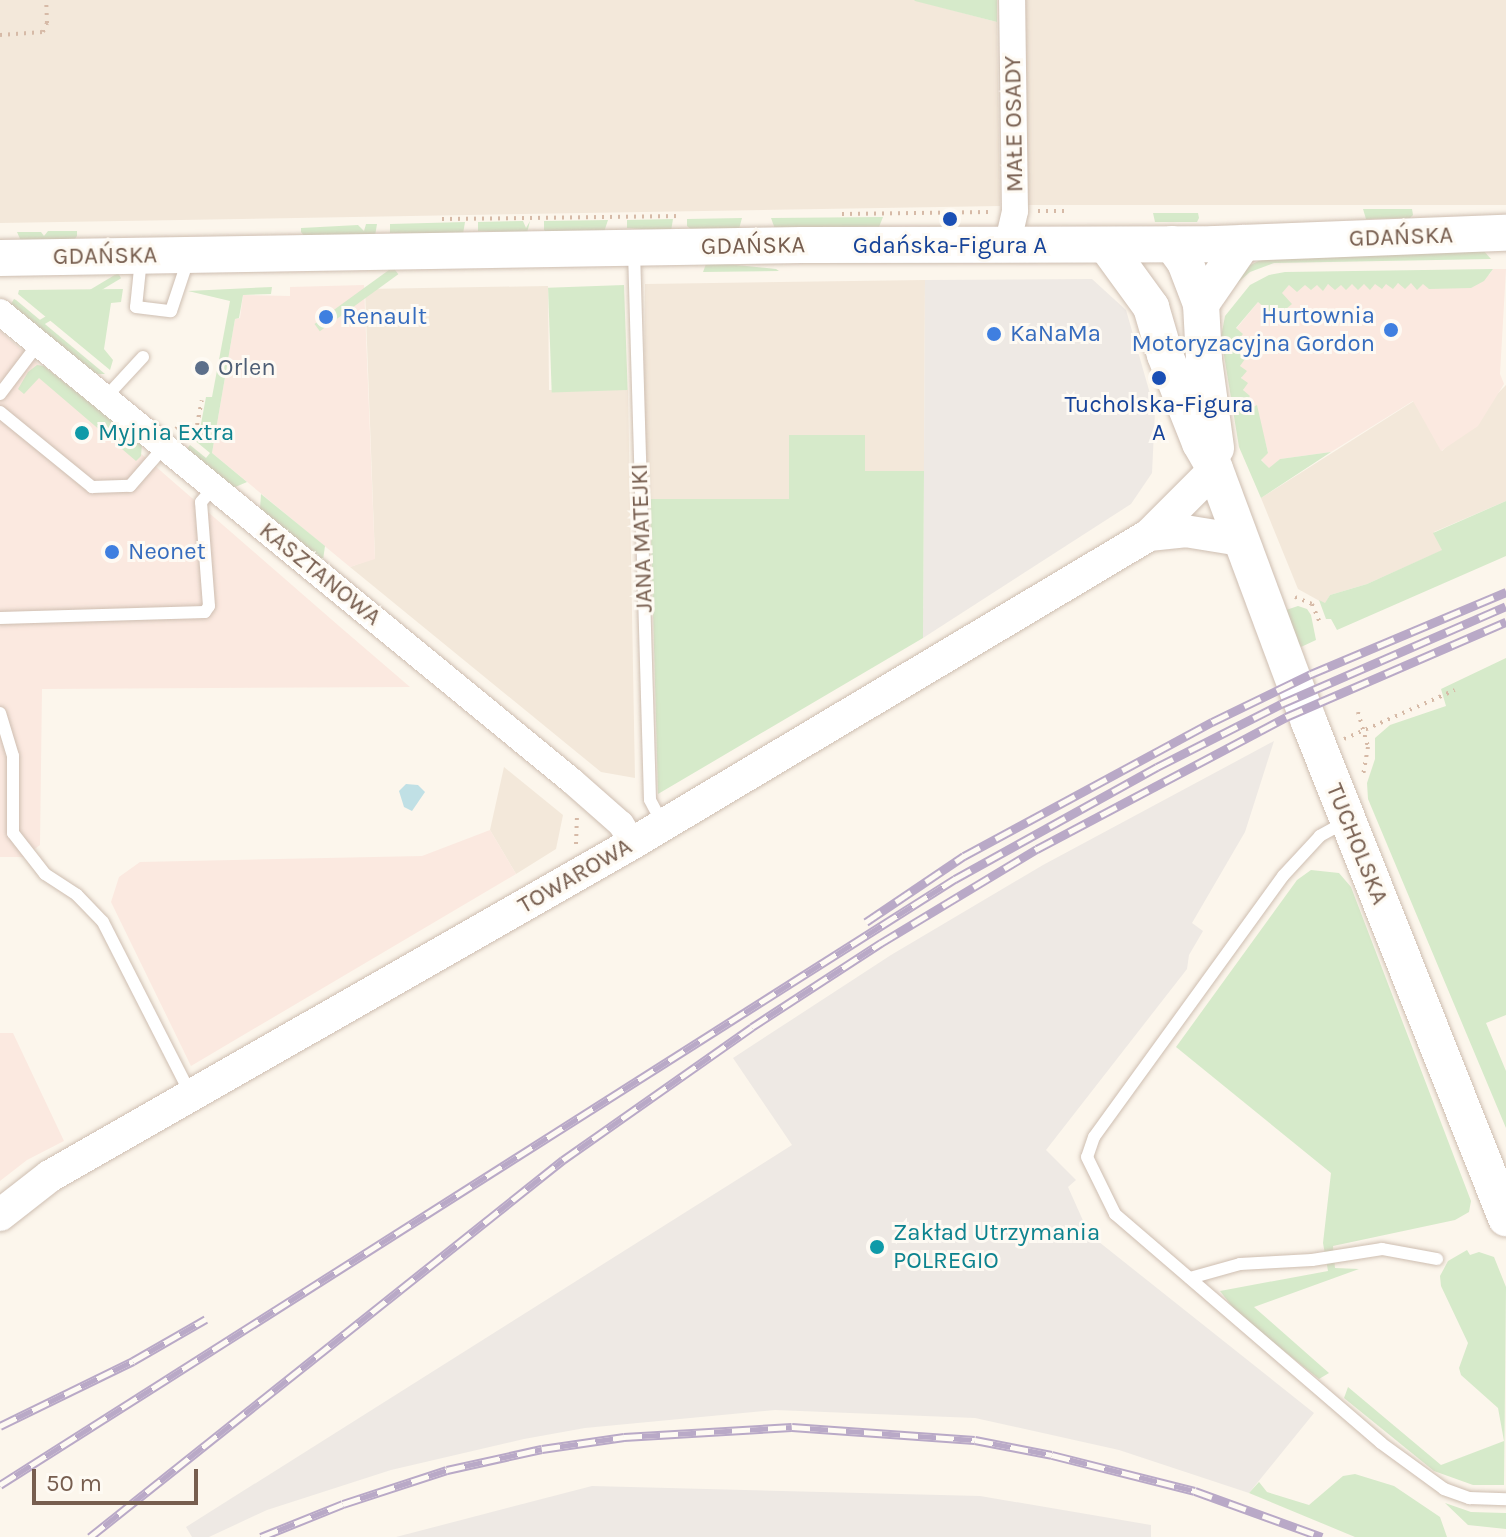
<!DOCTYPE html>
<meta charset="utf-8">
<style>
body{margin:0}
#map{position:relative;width:1506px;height:1537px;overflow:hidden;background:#fcf6ec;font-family:Karla,sans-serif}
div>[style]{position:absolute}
.residential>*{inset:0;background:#f3e8da;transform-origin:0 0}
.commercial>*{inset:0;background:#fbe9e0}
.industrial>*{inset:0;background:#eee9e4}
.green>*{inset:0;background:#d6eaca;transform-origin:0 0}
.water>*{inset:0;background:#c0e0e5}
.path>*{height:4px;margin-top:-2px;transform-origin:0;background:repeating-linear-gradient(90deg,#d6baa7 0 2px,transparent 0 8px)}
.roads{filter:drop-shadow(0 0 2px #cebeb1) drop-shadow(0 0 2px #cebeb1)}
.service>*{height:12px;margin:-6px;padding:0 6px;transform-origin:6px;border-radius:6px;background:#fff}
.minor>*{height:26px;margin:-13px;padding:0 13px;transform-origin:13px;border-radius:13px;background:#fff}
.tertiary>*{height:32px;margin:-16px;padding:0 16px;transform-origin:16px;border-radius:16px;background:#fff}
.secondary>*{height:36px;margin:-18px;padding:0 18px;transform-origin:18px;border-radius:18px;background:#fff}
.rail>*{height:9px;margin-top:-4.5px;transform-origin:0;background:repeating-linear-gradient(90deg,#fefaf3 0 18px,#b9a9c7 0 36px);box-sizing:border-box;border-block:2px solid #b9a9c7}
.dots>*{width:22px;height:22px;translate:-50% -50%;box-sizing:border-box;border:4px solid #fefaf3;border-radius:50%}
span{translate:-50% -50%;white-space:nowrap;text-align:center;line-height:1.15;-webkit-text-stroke:6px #fefaf3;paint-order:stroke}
.street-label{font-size:24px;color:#775e4f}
.transit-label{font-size:24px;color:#164399}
.shop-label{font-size:24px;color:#366cbe}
.right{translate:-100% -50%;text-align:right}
.left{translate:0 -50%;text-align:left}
.service-label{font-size:24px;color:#4e5e75}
.culture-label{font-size:24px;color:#0d838f}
.scale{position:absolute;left:32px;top:1469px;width:166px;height:36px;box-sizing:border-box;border:4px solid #775e4f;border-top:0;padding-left:10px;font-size:24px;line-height:28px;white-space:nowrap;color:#775e4f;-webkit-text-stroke:6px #fefaf3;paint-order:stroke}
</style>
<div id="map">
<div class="residential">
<i style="clip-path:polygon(0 0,914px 0,997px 22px,1000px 206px,0 223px)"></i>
<i style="left:1026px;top:0;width:480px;height:205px"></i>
<i style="clip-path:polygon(925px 280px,924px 471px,865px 471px,865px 435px,789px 436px,789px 499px,650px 499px,644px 422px,645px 284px)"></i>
<i style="clip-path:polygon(548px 286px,549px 390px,628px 390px,635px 778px,601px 772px,350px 567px,375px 558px,365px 289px)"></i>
<i style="clip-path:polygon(1506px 385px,1506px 501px,1434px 532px,1443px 550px,1367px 584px,1330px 595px,1325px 604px,1298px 589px,1261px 498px,1414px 401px,1442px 451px)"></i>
<i style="clip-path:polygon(504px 767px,563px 815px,556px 849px,516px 874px,490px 830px)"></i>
</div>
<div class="commercial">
<i style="clip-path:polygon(1493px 269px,1506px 269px,1500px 374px,1504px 384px,1478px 426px,1441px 451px,1413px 401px,1331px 452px,1280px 459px,1269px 469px,1261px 459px,1268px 452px,1263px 434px,1251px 408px,1245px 402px,1237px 341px,1236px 329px,1258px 302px,1277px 313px,1281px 293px,1289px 285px,1423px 283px,1489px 275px)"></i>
<i style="clip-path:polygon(364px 285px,375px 559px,350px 567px,212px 453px,235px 319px,240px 318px,243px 295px,290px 296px,290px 287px)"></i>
<i style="clip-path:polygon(0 331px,339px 626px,410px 687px,42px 689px,40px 845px,24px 857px,0 857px)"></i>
<i style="clip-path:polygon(490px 830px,516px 874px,191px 1066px,111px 902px,119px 877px,140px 862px,422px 856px)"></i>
<i style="clip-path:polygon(0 1033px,13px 1033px,64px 1141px,27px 1160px,0 1181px)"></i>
</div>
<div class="industrial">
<i style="clip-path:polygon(1092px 279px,1126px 310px,1155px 411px,1152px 473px,1131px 504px,923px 638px,925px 280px)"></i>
<i style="clip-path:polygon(1274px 741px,1245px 832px,1192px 923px,1203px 931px,1189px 955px,1187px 969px,1046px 1150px,1076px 1180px,1068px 1187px,1089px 1234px,1314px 1413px,1249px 1493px,1119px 1450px,975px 1418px,775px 1410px,585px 1428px,524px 1439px,391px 1470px,267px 1510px,209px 1537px,192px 1537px,186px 1527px,792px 1145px,733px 1058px,891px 955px,1043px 865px)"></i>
<i style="clip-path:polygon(592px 1486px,980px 1496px,1151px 1525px,1151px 1537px,396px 1537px)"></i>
</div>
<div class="green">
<i style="clip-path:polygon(914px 0,997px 0,997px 22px,915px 1px)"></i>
<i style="clip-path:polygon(1363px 209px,1412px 209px,1413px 215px,1410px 218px,1366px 219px)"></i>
<i style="clip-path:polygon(1153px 213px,1198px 213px,1199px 218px,1197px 222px,1155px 222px)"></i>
<i style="clip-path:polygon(883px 217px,879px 227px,775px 229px,771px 218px)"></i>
<i style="clip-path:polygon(742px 218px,739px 229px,693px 231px,687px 226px,687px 219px)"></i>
<i style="clip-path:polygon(673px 219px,671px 231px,627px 228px,627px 220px)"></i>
<i style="clip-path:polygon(608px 220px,604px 232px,547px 233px,544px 230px,544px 221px)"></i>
<i style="clip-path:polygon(523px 221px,526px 228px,530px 221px,527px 233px,478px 231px,478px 222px)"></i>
<i style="clip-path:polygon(465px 222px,463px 234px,390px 233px,390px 224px)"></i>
<i style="clip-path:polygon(366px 224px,377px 224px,375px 236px,305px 237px,301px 232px,301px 228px,358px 225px,364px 231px)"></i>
<i style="clip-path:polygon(48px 231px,77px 231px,77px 236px,74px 240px,21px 241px,17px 232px,41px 232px,44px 236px)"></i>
<i style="clip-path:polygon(1483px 250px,1491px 259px,1274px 263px,1250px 272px,1234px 286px,1240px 270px,1271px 255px)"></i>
<i style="clip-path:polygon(716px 263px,776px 269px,779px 271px,703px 272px,706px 264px)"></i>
<i style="left:393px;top:267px;width:9px;height:97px;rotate:54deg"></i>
<i style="clip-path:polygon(1493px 269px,1484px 281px,1471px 288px,1429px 289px,1423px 284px,1417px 290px,1411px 283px,1405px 289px,1398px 283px,1393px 289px,1386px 284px,1382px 289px,1375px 284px,1370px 290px,1364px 284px,1358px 290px,1352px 284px,1346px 290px,1341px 285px,1335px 290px,1328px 284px,1323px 291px,1317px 285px,1311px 290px,1305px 285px,1297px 292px,1289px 285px,1282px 293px,1292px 304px,1286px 309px,1270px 312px,1258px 302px,1236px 328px,1243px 334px,1237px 341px,1244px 346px,1239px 353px,1245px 359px,1240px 366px,1247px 371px,1241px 378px,1248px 383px,1243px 390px,1250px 396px,1245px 402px,1251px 408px,1257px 405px,1268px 453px,1261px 460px,1269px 468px,1280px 459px,1331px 452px,1261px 498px,1239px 447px,1221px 337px,1225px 316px,1250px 285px,1269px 275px,1285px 272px)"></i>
<i style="left:118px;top:273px;width:6px;height:104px;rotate:59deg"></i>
<i style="left:624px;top:285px;width:105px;height:76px;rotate:88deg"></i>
<i style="clip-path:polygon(272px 287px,271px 294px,243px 295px,239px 318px,235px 319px,212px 453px,247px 482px,233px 488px,186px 450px,190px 445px,206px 458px,210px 453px,181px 429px,200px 429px,206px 397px,212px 397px,230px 301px,188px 291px)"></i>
<i style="clip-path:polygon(123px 289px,121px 302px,111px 303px,104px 349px,113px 360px,110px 370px,18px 294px,19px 290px)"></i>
<i style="clip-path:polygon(14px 299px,16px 300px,105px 374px,96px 374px,15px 308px,11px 304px)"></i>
<i style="clip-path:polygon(37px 365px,44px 366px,142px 444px,141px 456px,136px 461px,39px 378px,24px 394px,18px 389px,28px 372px)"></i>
<i style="clip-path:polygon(789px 435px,865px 435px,865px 471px,924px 471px,923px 638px,658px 794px,650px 499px,789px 499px)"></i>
<i style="clip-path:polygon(261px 494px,325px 546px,323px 560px,260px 509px)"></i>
<i style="clip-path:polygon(1506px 501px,1506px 556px,1337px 630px,1331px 619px,1326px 619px,1319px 600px,1325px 603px,1330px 595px,1367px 584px,1442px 550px,1433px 533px)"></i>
<i style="clip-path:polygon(1298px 606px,1307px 609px,1311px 615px,1316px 640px,1301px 647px,1280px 612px)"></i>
<i style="clip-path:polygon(1506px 658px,1506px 1015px,1486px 1023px,1506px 1071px,1506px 1128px,1368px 799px,1367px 783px,1375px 759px,1375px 738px,1390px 725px,1446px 706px,1441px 689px)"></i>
<i style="clip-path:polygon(1311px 870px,1339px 873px,1351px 887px,1471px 1201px,1469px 1212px,1455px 1220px,1333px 1246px,1335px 1268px,1359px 1269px,1254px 1307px,1329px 1373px,1319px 1379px,1238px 1314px,1220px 1291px,1328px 1271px,1323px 1243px,1331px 1173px,1176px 1047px,1297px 880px)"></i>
<i style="clip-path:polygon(1467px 1250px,1470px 1255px,1479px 1252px,1494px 1257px,1506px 1287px,1504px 1485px,1473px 1485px,1434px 1471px,1344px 1398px,1348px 1387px,1441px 1465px,1504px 1441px,1498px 1408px,1461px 1375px,1459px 1368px,1468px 1343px,1441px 1286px,1440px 1276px,1448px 1261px)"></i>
<i style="clip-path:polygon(1355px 1474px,1394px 1486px,1440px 1517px,1447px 1537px,1355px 1537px,1249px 1493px,1259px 1482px,1267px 1492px,1309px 1505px,1343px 1476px)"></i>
<i style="clip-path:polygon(1445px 1503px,1471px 1512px,1506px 1513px,1506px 1529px,1468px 1525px)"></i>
</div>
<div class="water">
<i style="clip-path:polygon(406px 784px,418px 785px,425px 792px,412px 811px,404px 807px,399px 791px)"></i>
</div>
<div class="path">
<i style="left:0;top:35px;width:43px;rotate:-4deg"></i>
<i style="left:43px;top:32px;width:10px;rotate:-66deg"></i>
<i style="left:47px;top:23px;width:23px;rotate:-92deg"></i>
<i style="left:1038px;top:211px;width:26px"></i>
<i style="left:842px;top:214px;width:147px;rotate:-0.8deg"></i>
<i style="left:442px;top:219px;width:239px;rotate:-0.7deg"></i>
<i style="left:176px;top:429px;width:7px;rotate:-45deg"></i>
<i style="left:181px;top:424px;width:16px;rotate:4deg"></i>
<i style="left:197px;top:425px;width:25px;rotate:-79deg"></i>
<i style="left:1295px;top:597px;width:18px;rotate:22deg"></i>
<i style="left:1312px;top:604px;width:23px;rotate:67deg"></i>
<i style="left:1358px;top:712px;width:36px;rotate:74deg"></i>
<i style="left:1368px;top:747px;width:28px;rotate:100deg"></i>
<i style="left:1344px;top:739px;width:121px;rotate:-23.8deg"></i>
<i style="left:576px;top:844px;width:26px;rotate:-88deg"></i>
</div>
<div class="roads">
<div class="service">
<i style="left:634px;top:251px;width:549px;rotate:88.33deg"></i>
<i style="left:650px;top:800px;width:27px;rotate:62deg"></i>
<i style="left:141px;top:259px;width:48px;rotate:95.9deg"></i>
<i style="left:136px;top:307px;width:35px;rotate:7deg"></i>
<i style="left:171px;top:311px;width:54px;rotate:-71.6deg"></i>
<i style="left:0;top:394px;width:63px;rotate:-52.8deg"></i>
<i style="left:105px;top:398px;width:56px;rotate:-47.2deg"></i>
<i style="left:0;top:412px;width:119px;rotate:39.2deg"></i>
<i style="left:92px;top:487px;width:38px;rotate:-2deg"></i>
<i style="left:130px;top:486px;width:52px;rotate:-48.9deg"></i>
<i style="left:0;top:618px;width:205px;rotate:-1.7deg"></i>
<i style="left:205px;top:612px;width:7px;rotate:-56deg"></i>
<i style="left:209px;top:606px;width:104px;rotate:-94.4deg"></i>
<i style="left:201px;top:502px;width:20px;rotate:-49deg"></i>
<i style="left:0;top:713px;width:45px;rotate:73.2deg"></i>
<i style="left:13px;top:756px;width:77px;rotate:90deg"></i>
<i style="left:13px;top:833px;width:52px;rotate:52deg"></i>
<i style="left:45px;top:874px;width:38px;rotate:33deg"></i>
<i style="left:77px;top:895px;width:37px;rotate:46deg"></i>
<i style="left:103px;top:922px;width:194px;rotate:63deg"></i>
<i style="left:1345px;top:822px;width:29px;rotate:151deg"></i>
<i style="left:1320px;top:836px;width:54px;rotate:132.8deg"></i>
<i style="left:1283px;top:876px;width:322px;rotate:125.9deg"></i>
<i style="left:1094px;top:1137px;width:21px;rotate:109deg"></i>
<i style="left:1087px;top:1157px;width:64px;rotate:63.8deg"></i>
<i style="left:1115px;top:1214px;width:351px;rotate:40.7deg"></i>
<i style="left:1381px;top:1443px;width:78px;rotate:36.1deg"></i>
<i style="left:1444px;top:1489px;width:27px;rotate:20deg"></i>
<i style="left:1469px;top:1498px;width:37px;rotate:2deg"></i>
<i style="left:1190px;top:1278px;width:52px;rotate:-15.6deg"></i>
<i style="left:1240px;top:1264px;width:72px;rotate:-3.2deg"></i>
<i style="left:1312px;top:1260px;width:71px;rotate:-8.9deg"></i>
<i style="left:1382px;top:1249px;width:56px;rotate:10.3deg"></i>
</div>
<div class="minor">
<i style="left:1007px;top:246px;width:36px;rotate:-77deg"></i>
<i style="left:1015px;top:211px;width:211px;rotate:-90.8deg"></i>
<i style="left:0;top:312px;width:740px;rotate:39.35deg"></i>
<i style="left:572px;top:781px;width:65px;rotate:41.3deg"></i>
<i style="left:621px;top:824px;width:22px;rotate:58deg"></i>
</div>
<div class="tertiary">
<i style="left:1149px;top:535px;width:36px;rotate:-6deg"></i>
<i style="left:1185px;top:531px;width:56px;rotate:9.3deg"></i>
<i style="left:0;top:1215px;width:63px;rotate:-38deg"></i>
<i style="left:50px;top:1176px;width:671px;rotate:-29.73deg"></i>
<i style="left:633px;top:843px;width:601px;rotate:-30.83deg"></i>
<i style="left:1149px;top:535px;width:93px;rotate:-45deg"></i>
</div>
<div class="secondary">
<i style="left:1172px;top:244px;width:22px;rotate:54deg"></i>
<i style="left:1185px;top:262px;width:45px;rotate:69.1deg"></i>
<i style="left:1201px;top:304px;width:56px;rotate:86.9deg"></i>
<i style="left:1204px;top:360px;width:89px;rotate:82.2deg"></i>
<i style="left:1106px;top:245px;width:77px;rotate:54deg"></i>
<i style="left:1151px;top:307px;width:50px;rotate:73.7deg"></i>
<i style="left:1165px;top:355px;width:95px;rotate:68.3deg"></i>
<i style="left:1200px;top:443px;width:30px;rotate:60deg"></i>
<i style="left:1215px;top:469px;width:270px;rotate:69.6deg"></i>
<i style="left:1309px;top:722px;width:534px;rotate:68.34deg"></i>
<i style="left:0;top:258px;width:802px;rotate:-0.93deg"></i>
<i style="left:802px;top:245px;width:412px;rotate:-0.1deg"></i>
<i style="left:1214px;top:244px;width:292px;rotate:-2.2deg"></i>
<i style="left:1201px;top:304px;width:74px;rotate:-55.5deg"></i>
</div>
</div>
<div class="rail">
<i style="left:866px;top:922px;width:118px;rotate:-34deg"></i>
<i style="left:964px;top:856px;width:282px;rotate:-28.4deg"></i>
<i style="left:1212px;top:722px;width:110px;rotate:-25.9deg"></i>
<i style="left:1311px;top:674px;width:212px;rotate:-22.8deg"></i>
<i style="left:0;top:1426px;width:148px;rotate:-26deg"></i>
<i style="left:133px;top:1361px;width:84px;rotate:-29.9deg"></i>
<i style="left:0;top:1485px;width:1131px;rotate:-32.4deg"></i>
<i style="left:955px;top:879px;width:231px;rotate:-29deg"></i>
<i style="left:1157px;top:767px;width:139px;rotate:-26.9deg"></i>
<i style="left:1281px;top:704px;width:245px;rotate:-23.5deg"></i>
<i style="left:90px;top:1537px;width:605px;rotate:-38.56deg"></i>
<i style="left:563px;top:1160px;width:231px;rotate:-35.1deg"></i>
<i style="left:752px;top:1027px;width:154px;rotate:-33.1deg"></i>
<i style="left:881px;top:943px;width:182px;rotate:-31.1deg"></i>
<i style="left:1037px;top:849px;width:282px;rotate:-27.9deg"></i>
<i style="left:1286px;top:717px;width:240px;rotate:-23.4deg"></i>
<i style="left:261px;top:1537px;width:88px;rotate:-21.9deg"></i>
<i style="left:343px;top:1504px;width:109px;rotate:-18.1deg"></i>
<i style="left:447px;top:1470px;width:97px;rotate:-12.5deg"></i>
<i style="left:542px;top:1449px;width:83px;rotate:-8.3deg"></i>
<i style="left:624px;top:1437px;width:168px;rotate:-3.4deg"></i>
<i style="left:792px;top:1427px;width:183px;rotate:4.1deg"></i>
<i style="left:975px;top:1440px;width:78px;rotate:11deg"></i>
<i style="left:1052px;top:1455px;width:147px;rotate:14.1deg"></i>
<i style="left:1195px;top:1491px;width:135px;rotate:19.9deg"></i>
</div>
<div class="dots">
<i style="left:950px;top:219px;background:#1a4fb4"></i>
<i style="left:326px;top:317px;background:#3f7fe0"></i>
<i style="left:1391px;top:330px;background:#3f7fe0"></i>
<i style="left:994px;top:334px;background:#3f7fe0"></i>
<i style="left:202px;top:368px;background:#5c6f8a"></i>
<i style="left:1159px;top:378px;background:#1a4fb4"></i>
<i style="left:82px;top:433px;background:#0f9aa8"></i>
<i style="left:112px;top:552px;background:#3f7fe0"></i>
<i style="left:877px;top:1247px;background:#0f9aa8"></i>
</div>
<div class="street-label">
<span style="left:1014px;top:124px;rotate:-91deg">MAŁE OSADY</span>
<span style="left:1401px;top:237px;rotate:-2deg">GDAŃSKA</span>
<span style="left:753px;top:246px;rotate:-1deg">GDAŃSKA</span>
<span style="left:105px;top:256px;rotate:-1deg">GDAŃSKA</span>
<span style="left:642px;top:538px;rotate:-92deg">JANA MATEJKI</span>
<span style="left:320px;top:574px;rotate:39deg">KASZTANOWA</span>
<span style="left:1357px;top:844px;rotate:68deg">TUCHOLSKA</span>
<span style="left:575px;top:876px;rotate:-30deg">TOWAROWA</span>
</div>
<div class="transit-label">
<span style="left:950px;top:246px">Gdańska-Figura A</span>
<span style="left:1159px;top:419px">Tucholska-Figura<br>A</span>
</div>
<div class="shop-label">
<span class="right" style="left:1375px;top:330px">Hurtownia<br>Motoryzacyjna Gordon</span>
<span class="left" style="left:342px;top:317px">Renault</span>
<span class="left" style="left:1010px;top:334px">KaNaMa</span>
<span class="left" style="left:128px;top:552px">Neonet</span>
</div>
<div class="service-label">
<span class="left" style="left:218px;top:368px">Orlen</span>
</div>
<div class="culture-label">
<span class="left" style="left:98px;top:433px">Myjnia Extra</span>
<span class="left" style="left:893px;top:1247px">Zakład Utrzymania<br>POLREGIO</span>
</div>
<div class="scale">50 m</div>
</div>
